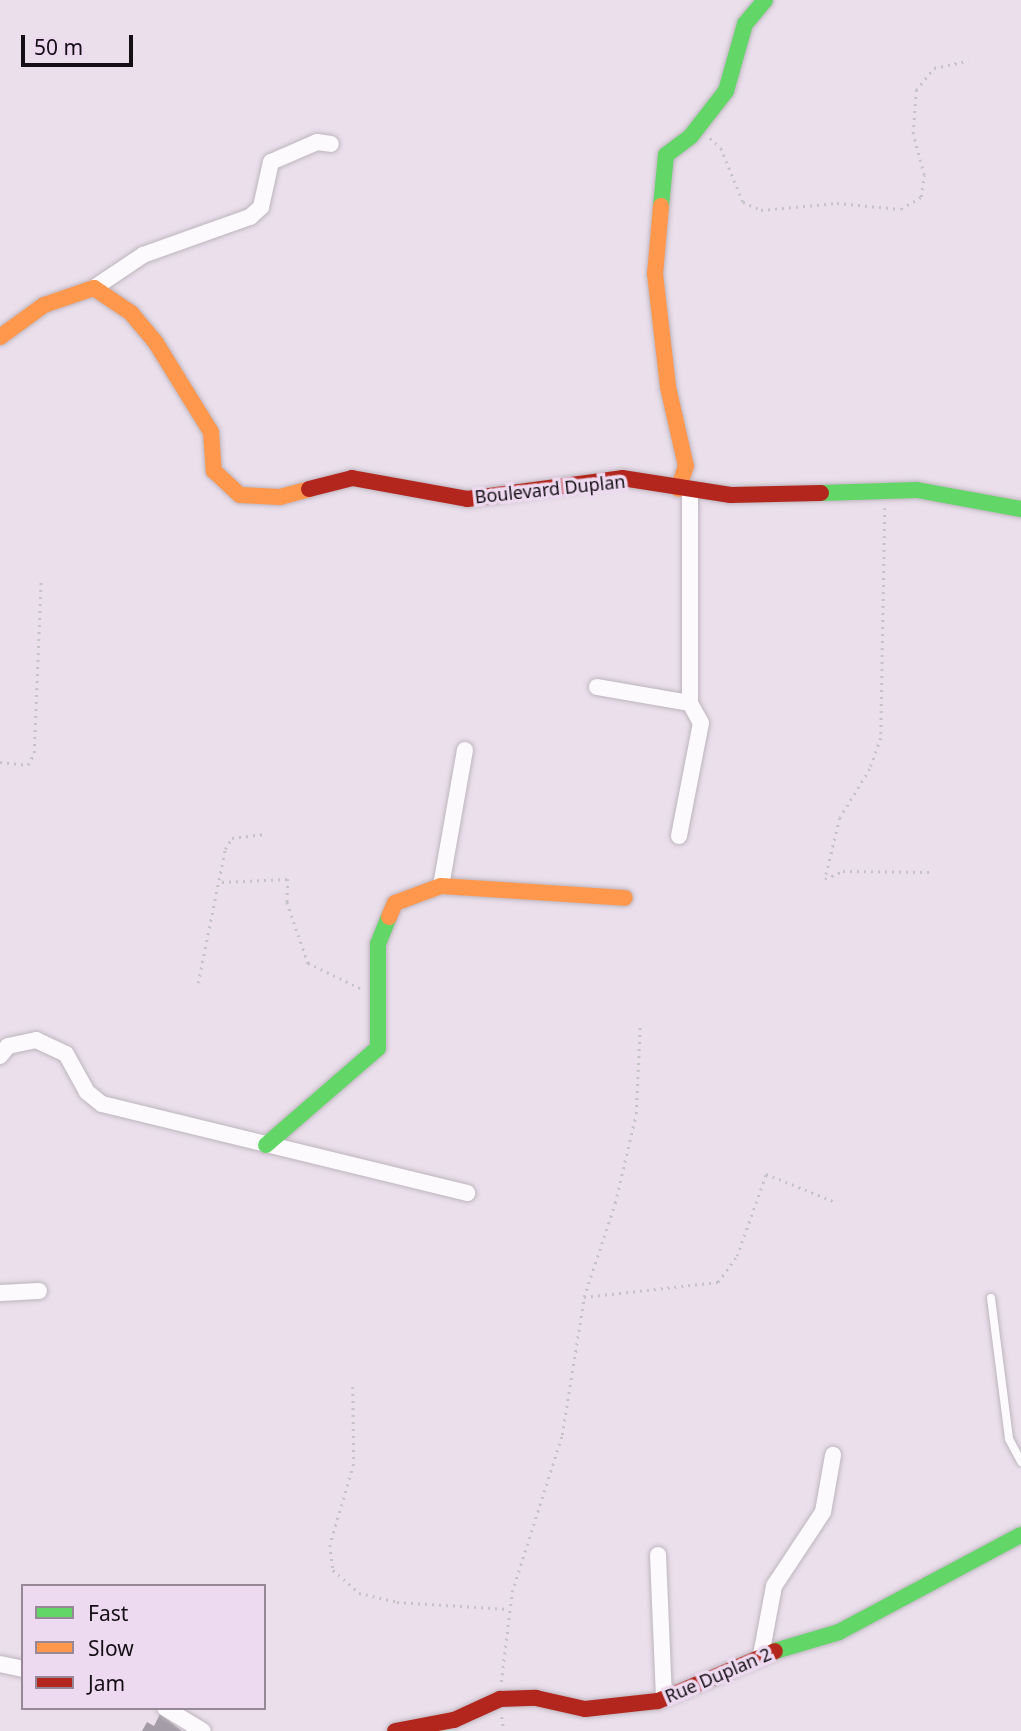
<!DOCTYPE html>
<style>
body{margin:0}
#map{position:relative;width:1021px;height:1731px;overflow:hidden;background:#eadfeb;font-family:"Noto Sans",sans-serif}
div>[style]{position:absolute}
.building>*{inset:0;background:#a49da7}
.path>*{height:2.5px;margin-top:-1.25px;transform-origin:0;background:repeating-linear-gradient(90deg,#c6c3c7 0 2px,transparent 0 7px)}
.roads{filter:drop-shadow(0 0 2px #bdb5be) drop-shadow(0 0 2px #bdb5be)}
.lane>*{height:8px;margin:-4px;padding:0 4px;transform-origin:4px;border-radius:4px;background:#fcfafc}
.street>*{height:16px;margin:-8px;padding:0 8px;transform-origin:8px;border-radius:8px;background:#fcfafc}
.fast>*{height:16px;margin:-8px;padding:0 8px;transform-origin:8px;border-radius:8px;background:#63d668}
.slow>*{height:16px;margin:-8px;padding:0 8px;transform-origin:8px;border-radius:8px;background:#ff974d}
.jam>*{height:16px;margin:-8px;padding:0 8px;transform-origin:8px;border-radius:8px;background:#b3261e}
span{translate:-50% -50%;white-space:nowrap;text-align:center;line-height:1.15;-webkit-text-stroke:7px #eedaf0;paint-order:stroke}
.street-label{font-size:18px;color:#140e15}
.legend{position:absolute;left:21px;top:1584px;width:245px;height:126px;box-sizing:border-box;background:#eedaf0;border:2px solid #978898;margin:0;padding:9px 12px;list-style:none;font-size:21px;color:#140e15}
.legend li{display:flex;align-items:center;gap:14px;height:35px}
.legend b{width:35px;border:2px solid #978898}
.scale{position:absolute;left:21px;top:35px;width:112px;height:32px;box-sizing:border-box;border:4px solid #140e15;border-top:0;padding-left:9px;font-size:21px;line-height:24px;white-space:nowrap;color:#140e15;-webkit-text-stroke:5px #eedaf0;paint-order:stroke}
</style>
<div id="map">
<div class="building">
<i style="clip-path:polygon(160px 1714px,182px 1731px,142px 1731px,147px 1722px,154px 1726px)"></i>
</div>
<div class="path">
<i style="left:710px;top:138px;width:15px;rotate:42deg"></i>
<i style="left:721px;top:148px;width:58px;rotate:67.8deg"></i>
<i style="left:743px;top:202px;width:20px;rotate:24deg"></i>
<i style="left:761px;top:210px;width:76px;rotate:-5.3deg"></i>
<i style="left:837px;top:203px;width:64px;rotate:5.4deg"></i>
<i style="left:901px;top:209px;width:23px;rotate:-31deg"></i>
<i style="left:921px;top:197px;width:22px;rotate:-82deg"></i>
<i style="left:924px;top:175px;width:42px;rotate:-105deg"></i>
<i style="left:913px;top:134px;width:44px;rotate:-86.1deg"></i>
<i style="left:916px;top:90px;width:28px;rotate:-51deg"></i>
<i style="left:934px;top:68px;width:35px;rotate:-12deg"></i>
<i style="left:885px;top:508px;width:230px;rotate:91deg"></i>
<i style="left:881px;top:738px;width:33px;rotate:110deg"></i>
<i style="left:870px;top:769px;width:57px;rotate:121.5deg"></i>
<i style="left:840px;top:818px;width:63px;rotate:103.8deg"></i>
<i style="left:825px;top:879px;width:20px;rotate:-24deg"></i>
<i style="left:843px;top:871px;width:88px;rotate:0.7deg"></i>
<i style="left:0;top:762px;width:28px;rotate:6deg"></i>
<i style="left:28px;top:765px;width:13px;rotate:-63deg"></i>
<i style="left:34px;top:753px;width:172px;rotate:-87.7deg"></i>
<i style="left:222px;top:882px;width:66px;rotate:-2.6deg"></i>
<i style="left:288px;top:879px;width:23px;rotate:92deg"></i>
<i style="left:287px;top:902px;width:65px;rotate:71deg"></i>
<i style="left:308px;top:963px;width:58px;rotate:25.7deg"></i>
<i style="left:198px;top:983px;width:137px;rotate:-78.6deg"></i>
<i style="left:225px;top:849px;width:13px;rotate:-58deg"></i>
<i style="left:232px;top:838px;width:31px;rotate:-7deg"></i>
<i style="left:584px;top:1297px;width:135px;rotate:-6.4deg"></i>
<i style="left:718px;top:1282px;width:32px;rotate:-54deg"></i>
<i style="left:737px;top:1256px;width:87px;rotate:-70.5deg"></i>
<i style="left:766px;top:1174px;width:72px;rotate:21.9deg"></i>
<i style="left:353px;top:1387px;width:77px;rotate:89.3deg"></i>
<i style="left:354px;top:1464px;width:84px;rotate:106.5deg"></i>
<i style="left:330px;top:1545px;width:25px;rotate:83deg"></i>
<i style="left:333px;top:1570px;width:35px;rotate:41deg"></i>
<i style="left:359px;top:1593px;width:39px;rotate:13deg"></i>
<i style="left:397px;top:1602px;width:112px;rotate:3.6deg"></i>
<i style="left:501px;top:1682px;width:91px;rotate:-83deg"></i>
<i style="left:512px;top:1592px;width:165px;rotate:-72.3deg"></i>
<i style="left:562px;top:1435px;width:140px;rotate:-80.9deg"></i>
<i style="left:584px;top:1297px;width:99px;rotate:-71.7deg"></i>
<i style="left:615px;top:1203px;width:91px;rotate:-76.7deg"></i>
<i style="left:636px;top:1114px;width:87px;rotate:-87.4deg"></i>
<i style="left:502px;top:1717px;width:14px;rotate:82deg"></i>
</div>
<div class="roads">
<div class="lane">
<i style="left:991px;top:1298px;width:142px;rotate:82.7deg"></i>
<i style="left:1009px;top:1439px;width:26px;rotate:62deg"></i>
</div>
<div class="street">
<i style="left:94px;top:288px;width:59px;rotate:-34deg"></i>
<i style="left:143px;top:255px;width:114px;rotate:-19.6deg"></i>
<i style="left:250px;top:217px;width:15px;rotate:-42deg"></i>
<i style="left:261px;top:207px;width:46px;rotate:-77.5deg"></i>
<i style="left:271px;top:162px;width:50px;rotate:-23.5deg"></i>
<i style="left:317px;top:142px;width:14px;rotate:8deg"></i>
<i style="left:597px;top:687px;width:94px;rotate:9.8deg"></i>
<i style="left:679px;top:836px;width:115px;rotate:-79deg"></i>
<i style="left:701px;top:723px;width:23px;rotate:-119deg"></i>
<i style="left:690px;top:703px;width:213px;rotate:-90deg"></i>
<i style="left:441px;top:886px;width:138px;rotate:-80deg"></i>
<i style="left:0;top:1056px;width:13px;rotate:-51deg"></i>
<i style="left:8px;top:1046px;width:29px;rotate:-12deg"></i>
<i style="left:36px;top:1040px;width:33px;rotate:25deg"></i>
<i style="left:66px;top:1054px;width:43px;rotate:61.1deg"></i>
<i style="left:87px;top:1092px;width:19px;rotate:39deg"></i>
<i style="left:102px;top:1104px;width:376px;rotate:13.7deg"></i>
<i style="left:0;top:1293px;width:39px;rotate:-3deg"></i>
<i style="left:658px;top:1555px;width:143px;rotate:87.6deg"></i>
<i style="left:761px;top:1655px;width:70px;rotate:-79.3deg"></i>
<i style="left:774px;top:1586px;width:89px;rotate:-56.5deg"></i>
<i style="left:823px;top:1512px;width:58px;rotate:-80deg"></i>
<i style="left:0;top:1664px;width:24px;rotate:12deg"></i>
<i style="left:165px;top:1708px;width:44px;rotate:31.2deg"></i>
</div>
<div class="fast">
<i style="left:661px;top:206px;width:51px;rotate:-84.4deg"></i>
<i style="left:666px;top:155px;width:31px;rotate:-37deg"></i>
<i style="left:691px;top:136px;width:57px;rotate:-52.1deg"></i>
<i style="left:726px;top:91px;width:70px;rotate:-74.2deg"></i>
<i style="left:745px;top:24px;width:31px;rotate:-50deg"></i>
<i style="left:821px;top:493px;width:96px;rotate:-1.8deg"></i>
<i style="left:917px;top:490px;width:106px;rotate:10.4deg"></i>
<i style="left:266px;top:1145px;width:148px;rotate:-40.9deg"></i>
<i style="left:378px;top:1048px;width:104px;rotate:-90deg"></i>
<i style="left:378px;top:944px;width:29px;rotate:-68deg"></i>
<i style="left:775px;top:1651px;width:67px;rotate:-16.5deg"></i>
<i style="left:839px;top:1632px;width:206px;rotate:-28.1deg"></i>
</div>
<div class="slow">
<i style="left:661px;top:206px;width:68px;rotate:95deg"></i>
<i style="left:655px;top:274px;width:114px;rotate:83.4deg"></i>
<i style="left:668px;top:387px;width:81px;rotate:77.2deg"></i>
<i style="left:686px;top:466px;width:24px;rotate:109deg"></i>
<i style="left:0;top:337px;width:54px;rotate:-36deg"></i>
<i style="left:44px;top:305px;width:53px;rotate:-18.8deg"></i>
<i style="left:94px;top:288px;width:45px;rotate:34deg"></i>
<i style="left:131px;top:313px;width:39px;rotate:50deg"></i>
<i style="left:156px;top:343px;width:105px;rotate:58.3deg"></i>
<i style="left:211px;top:432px;width:39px;rotate:86deg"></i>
<i style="left:214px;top:471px;width:35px;rotate:43deg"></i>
<i style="left:240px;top:495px;width:40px;rotate:2.9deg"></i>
<i style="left:280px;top:497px;width:30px;rotate:-15deg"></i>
<i style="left:389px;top:917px;width:15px;rotate:-67deg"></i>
<i style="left:395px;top:903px;width:49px;rotate:-20.3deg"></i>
<i style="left:441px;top:886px;width:184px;rotate:3.7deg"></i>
</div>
<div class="jam">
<i style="left:309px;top:489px;width:44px;rotate:-14.3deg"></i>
<i style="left:352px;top:478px;width:117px;rotate:10.3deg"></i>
<i style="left:467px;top:499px;width:156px;rotate:-7.7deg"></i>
<i style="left:622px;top:478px;width:110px;rotate:8.9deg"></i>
<i style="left:731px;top:495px;width:90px;rotate:-1.3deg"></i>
<i style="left:395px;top:1731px;width:60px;rotate:-10.6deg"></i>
<i style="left:454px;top:1720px;width:51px;rotate:-24.5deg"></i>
<i style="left:500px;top:1699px;width:36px;rotate:-2deg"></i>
<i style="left:536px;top:1698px;width:50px;rotate:12.7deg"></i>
<i style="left:585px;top:1709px;width:73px;rotate:-6.3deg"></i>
<i style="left:658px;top:1701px;width:127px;rotate:-23.1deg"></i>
</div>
</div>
<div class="street-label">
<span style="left:550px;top:489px;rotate:-6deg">Boulevard Duplan</span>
<span style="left:718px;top:1675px;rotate:-23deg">Rue Duplan 2</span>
</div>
<ul class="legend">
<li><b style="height:9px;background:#63d668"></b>Fast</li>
<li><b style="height:9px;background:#ff974d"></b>Slow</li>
<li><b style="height:9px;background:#b3261e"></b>Jam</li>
</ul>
<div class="scale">50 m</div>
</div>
